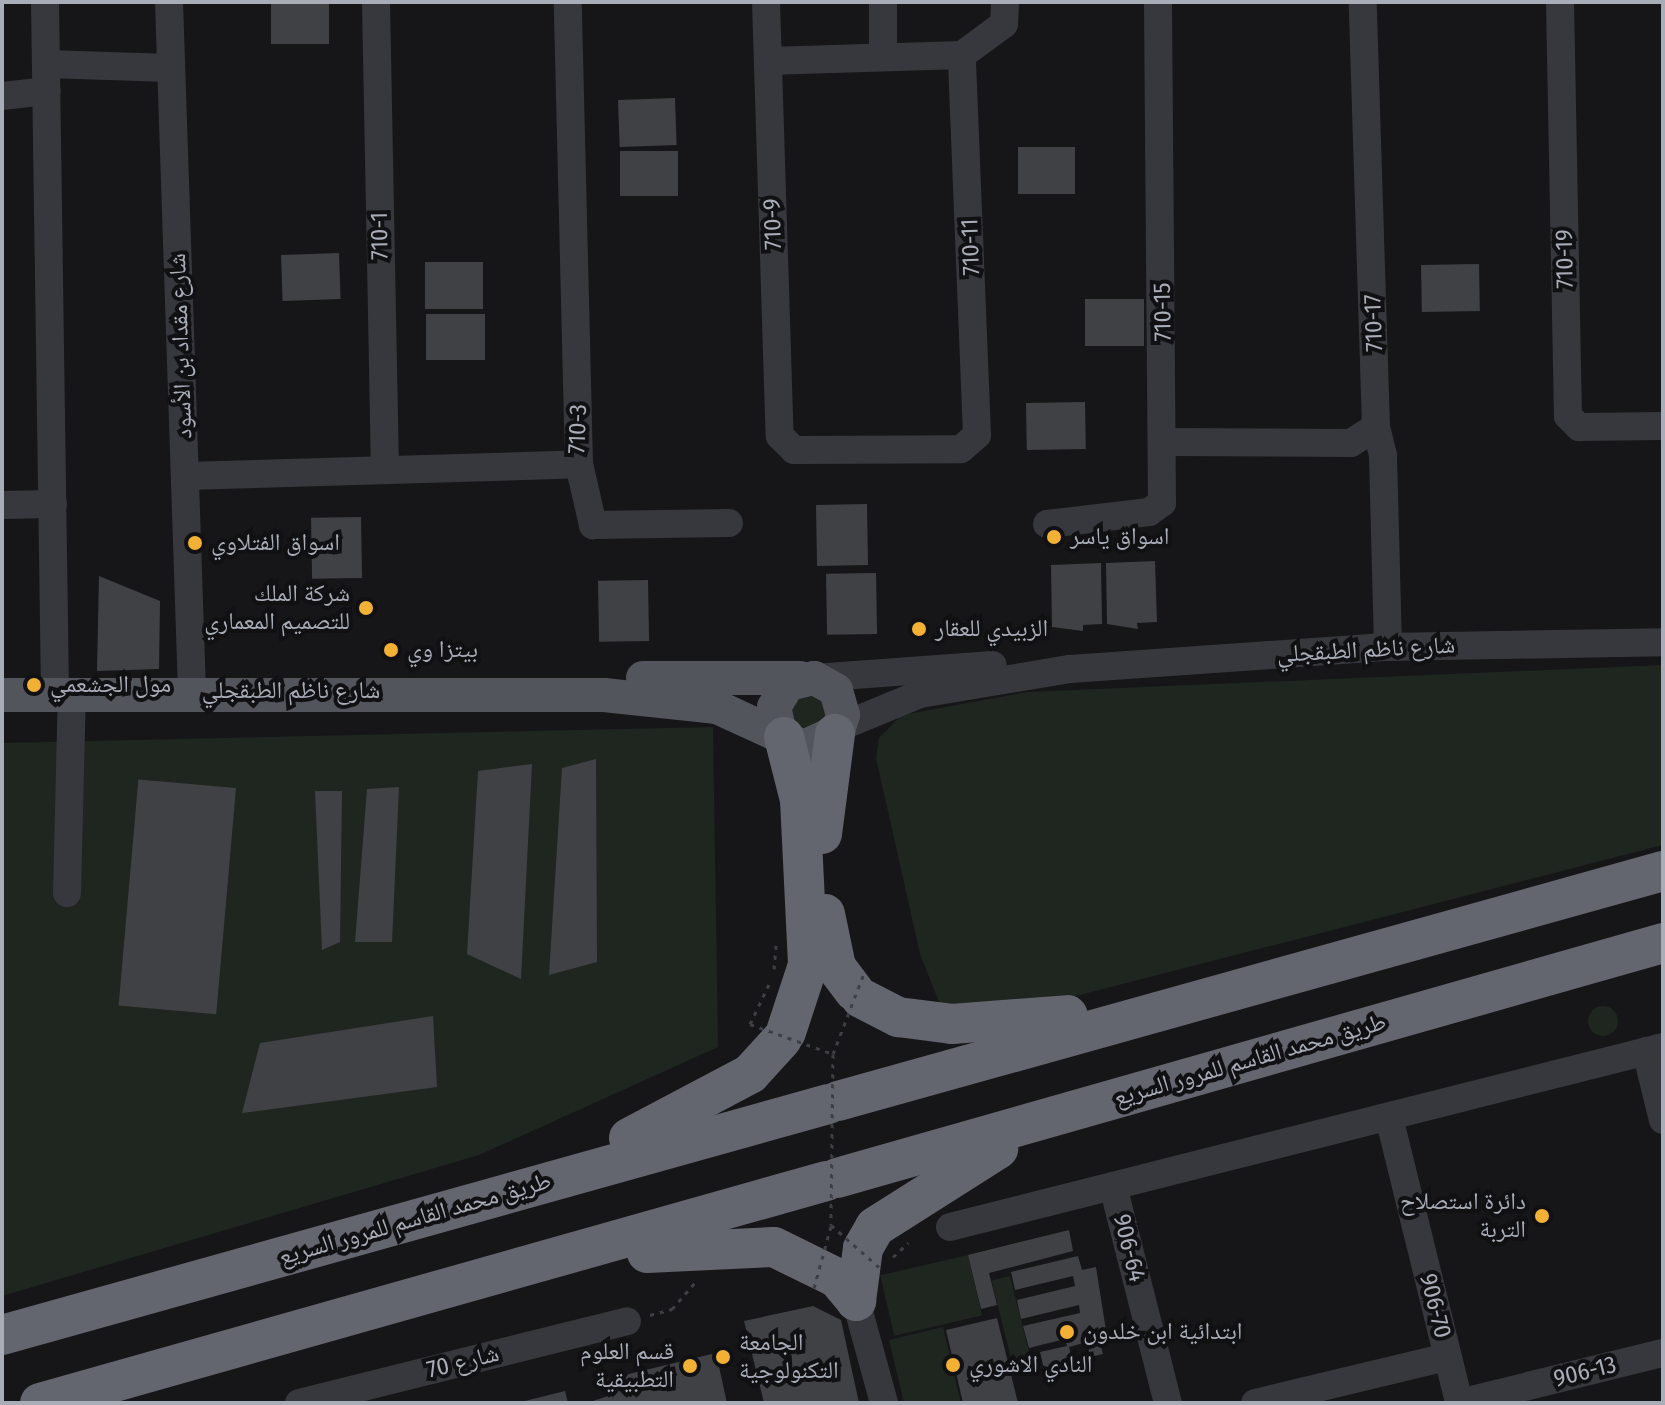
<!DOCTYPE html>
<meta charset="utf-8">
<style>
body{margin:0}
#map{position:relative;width:1665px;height:1405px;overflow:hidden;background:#161618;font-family:"Fira Sans Condensed","Noto Naskh Arabic",sans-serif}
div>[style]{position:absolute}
.green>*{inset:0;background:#1e261f;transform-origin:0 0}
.round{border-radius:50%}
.building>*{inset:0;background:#404145;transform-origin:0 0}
.path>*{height:3px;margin-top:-1.5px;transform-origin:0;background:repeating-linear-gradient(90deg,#3d3f44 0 4px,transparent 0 10px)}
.minor>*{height:28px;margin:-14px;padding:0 14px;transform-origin:14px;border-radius:14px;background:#37383d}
.major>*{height:34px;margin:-17px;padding:0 17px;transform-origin:17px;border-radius:17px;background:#53555c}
.highway>*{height:40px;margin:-20px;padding:0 20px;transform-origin:20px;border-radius:20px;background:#63666e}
.path-bridge>*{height:3px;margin-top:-1.5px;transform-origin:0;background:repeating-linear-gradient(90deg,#3d3f44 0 4px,transparent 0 10px)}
.dots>*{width:22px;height:22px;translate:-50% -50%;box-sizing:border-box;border:4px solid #111113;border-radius:50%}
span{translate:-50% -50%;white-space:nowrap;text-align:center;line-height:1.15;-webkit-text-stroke:8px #111113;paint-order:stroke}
.street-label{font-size:24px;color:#a8adb8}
.poi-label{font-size:24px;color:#a8adb8}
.left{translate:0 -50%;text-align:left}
.right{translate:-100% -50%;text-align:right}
.frame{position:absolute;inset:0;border:4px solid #a8adb8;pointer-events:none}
</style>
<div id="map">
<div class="green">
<i style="clip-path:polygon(1663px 665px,1663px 845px,1049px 1003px,941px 1007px,920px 954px,876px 758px,879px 738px,902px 715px,1027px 692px)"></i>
<i class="round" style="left:791px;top:694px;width:36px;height:36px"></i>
<i style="clip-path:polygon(713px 727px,718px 1047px,479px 1155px,2px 1296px,2px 743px)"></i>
<i class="round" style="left:1588px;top:1006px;width:30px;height:30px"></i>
<i style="left:968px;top:1255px;width:62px;height:90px;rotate:77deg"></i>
<i style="left:1010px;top:1276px;width:98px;height:19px;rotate:76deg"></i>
<i style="clip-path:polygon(943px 1327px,961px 1403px,904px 1403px,889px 1340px)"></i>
</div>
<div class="building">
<i style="left:271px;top:2px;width:58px;height:42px"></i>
<i style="left:675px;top:98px;width:47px;height:57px;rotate:88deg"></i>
<i style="left:1018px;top:147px;width:57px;height:47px"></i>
<i style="left:620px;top:151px;width:58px;height:45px"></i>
<i style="left:339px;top:253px;width:46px;height:58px;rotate:88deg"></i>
<i style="left:425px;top:262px;width:58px;height:47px"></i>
<i style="left:1479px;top:264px;width:47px;height:58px;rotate:89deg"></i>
<i style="left:1085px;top:299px;width:59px;height:47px"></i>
<i style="left:426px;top:314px;width:59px;height:46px"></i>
<i style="left:1085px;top:402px;width:47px;height:59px;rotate:89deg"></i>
<i style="left:867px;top:504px;width:61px;height:51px;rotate:89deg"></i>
<i style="left:361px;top:517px;width:61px;height:50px;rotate:89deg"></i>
<i style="clip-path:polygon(1155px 561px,1157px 622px,1137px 623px,1138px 629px,1107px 624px,1106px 563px)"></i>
<i style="clip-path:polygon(1101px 563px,1102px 624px,1083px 625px,1083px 631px,1052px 627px,1051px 565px)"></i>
<i style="left:876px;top:573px;width:61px;height:50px;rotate:89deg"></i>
<i style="clip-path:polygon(99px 576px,160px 601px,159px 669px,97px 671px)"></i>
<i style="left:648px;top:580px;width:61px;height:50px;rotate:89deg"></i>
<i style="clip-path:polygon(596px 759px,597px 962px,549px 975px,562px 768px)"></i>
<i style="clip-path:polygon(532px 764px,521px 979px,467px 954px,478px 771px)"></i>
<i style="clip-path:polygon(399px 787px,392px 942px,355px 942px,367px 789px)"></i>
<i style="left:236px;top:788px;width:227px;height:98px;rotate:95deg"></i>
<i style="clip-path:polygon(315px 791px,342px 791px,340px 942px,322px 950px)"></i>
<i style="clip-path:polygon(433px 1016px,437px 1087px,242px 1113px,260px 1043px)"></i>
<i style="clip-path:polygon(1069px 1230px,1073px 1251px,989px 1273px,997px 1305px,981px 1309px,968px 1255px)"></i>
<i style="clip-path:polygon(1078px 1256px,1082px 1270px,1096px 1267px,1107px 1337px,1099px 1339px,1103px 1354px,1090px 1357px,1087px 1342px,1069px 1347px,1074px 1366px,1045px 1373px,1040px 1352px,1067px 1346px,1065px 1339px,1029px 1348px,1023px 1326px,1080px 1313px,1079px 1305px,1021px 1319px,1017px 1300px,1075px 1286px,1073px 1276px,1015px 1290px,1011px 1272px)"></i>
<i style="clip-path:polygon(813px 1306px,841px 1320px,859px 1403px,764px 1403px,744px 1321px)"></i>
<i style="clip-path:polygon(997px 1318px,1018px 1403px,963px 1403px,946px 1330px)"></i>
<i style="clip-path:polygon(716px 1353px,727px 1403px,587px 1403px,608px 1396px,604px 1380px)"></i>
<i style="clip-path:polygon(565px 1391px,568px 1403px,521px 1403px,521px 1402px)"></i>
</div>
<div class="path">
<i style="left:774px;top:969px;width:24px;rotate:-85deg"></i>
<i style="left:750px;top:1024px;width:49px;rotate:-64.5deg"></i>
<i style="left:893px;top:1257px;width:21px;rotate:-43deg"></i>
<i style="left:650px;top:1315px;width:23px;rotate:-15deg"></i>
<i style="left:672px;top:1309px;width:37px;rotate:-49deg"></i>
</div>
<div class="minor">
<i style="left:45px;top:2px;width:693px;rotate:89.17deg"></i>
<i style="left:169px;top:2px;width:688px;rotate:88.09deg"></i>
<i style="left:376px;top:2px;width:468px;rotate:88.9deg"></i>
<i style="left:766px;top:2px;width:434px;rotate:88.2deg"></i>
<i style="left:780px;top:436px;width:20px;rotate:45deg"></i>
<i style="left:794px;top:450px;width:167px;rotate:-0.3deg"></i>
<i style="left:961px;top:449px;width:21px;rotate:-41deg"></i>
<i style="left:977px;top:435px;width:380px;rotate:-92.3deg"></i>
<i style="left:962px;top:55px;width:194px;rotate:178.2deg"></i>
<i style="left:1560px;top:2px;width:414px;rotate:88.9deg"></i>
<i style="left:1568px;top:416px;width:16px;rotate:45deg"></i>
<i style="left:1579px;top:427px;width:84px;rotate:-0.7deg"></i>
<i style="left:883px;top:55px;width:53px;rotate:-90deg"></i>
<i style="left:962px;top:55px;width:52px;rotate:-36.4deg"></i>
<i style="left:1004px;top:24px;width:22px;rotate:-87deg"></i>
<i style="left:47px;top:64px;width:123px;rotate:1.9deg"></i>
<i style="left:2px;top:96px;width:45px;rotate:-6.3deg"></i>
<i style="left:1376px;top:427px;width:30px;rotate:76deg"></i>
<i style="left:1383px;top:456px;width:191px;rotate:88.5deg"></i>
<i style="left:1165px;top:442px;width:186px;rotate:0.3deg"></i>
<i style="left:1351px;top:443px;width:30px;rotate:-33deg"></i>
<i style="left:1376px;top:427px;width:425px;rotate:-91.8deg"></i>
<i style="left:579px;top:464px;width:63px;rotate:77.1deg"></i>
<i style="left:593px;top:525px;width:136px;rotate:-0.8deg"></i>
<i style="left:186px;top:476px;width:393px;rotate:-1.7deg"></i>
<i style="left:579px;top:464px;width:462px;rotate:-91.4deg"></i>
<i style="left:2px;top:505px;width:51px;rotate:-1.1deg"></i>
<i style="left:1047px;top:524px;width:103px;rotate:-6.7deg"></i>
<i style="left:1149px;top:512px;width:16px;rotate:-35deg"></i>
<i style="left:1162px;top:503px;width:501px;rotate:-90.46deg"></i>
<i style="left:814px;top:678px;width:179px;rotate:-4.2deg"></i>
<i style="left:840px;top:727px;width:87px;rotate:-22.4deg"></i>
<i style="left:920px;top:694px;width:152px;rotate:-9.5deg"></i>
<i style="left:1070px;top:669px;width:319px;rotate:-4deg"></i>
<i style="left:1388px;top:647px;width:275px;rotate:-1deg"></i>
<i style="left:67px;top:893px;width:199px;rotate:-88.6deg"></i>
<i style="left:1646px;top:1051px;width:71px;rotate:76.2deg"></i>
<i style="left:1389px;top:1117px;width:294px;rotate:76.2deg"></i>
<i style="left:1113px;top:1186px;width:224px;rotate:75.8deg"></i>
<i style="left:950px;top:1227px;width:735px;rotate:-14.17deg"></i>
<i style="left:856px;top:1301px;width:106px;rotate:74.6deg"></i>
<i style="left:299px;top:1403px;width:338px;rotate:-14deg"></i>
<i style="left:1255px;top:1403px;width:197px;rotate:-13.5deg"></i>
<i style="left:1459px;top:1403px;width:210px;rotate:-13.8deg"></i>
</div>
<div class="major">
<i style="left:643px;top:678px;width:157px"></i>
<i style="left:2px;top:695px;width:602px"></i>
<i style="left:604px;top:695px;width:114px;rotate:6.1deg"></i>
<i style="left:717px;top:707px;width:96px;rotate:24.7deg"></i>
<i style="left:804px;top:747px;width:38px;rotate:-25deg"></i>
<i style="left:838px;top:731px;width:17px;rotate:-73deg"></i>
<i style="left:843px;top:715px;width:26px;rotate:-106deg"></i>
<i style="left:836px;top:690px;width:25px;rotate:-151deg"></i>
<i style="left:814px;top:678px;width:27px;rotate:167deg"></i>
<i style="left:788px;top:684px;width:27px;rotate:121deg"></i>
<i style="left:774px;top:707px;width:27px;rotate:77deg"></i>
</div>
<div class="highway">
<i style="left:784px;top:737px;width:65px;rotate:75.7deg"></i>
<i style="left:800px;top:800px;width:165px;rotate:87.2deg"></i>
<i style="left:808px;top:965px;width:71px;rotate:108.2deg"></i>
<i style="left:822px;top:834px;width:101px;rotate:-82.6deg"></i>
<i style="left:825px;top:914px;width:54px;rotate:78.3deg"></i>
<i style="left:836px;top:967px;width:30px;rotate:53deg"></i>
<i style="left:861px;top:998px;width:42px;rotate:27.2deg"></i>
<i style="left:898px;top:1017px;width:54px;rotate:7.4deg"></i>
<i style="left:952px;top:1024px;width:116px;rotate:-4.4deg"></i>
<i style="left:838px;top:1101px;width:856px;rotate:-15.58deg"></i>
<i style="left:629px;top:1138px;width:137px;rotate:-27.9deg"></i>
<i style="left:750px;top:1074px;width:47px;rotate:-47.6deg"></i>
<i style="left:837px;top:1178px;width:859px;rotate:-15.88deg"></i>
<i style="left:647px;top:1253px;width:127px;rotate:-2.7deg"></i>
<i style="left:774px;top:1247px;width:70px;rotate:26.2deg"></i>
<i style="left:837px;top:1278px;width:30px;rotate:50deg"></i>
<i style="left:856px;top:1301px;width:53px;rotate:-82.5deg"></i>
<i style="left:863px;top:1248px;width:24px;rotate:-60deg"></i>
<i style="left:875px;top:1227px;width:146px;rotate:-32.4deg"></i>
<i style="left:2px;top:1335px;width:858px;rotate:-15.62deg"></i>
<i style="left:40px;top:1403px;width:817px;rotate:-15.77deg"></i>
</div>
<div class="path-bridge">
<i style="left:750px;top:1024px;width:88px;rotate:19.9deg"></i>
<i style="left:833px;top:1054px;width:171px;rotate:90.7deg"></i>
<i style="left:831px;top:1225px;width:67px;rotate:41.3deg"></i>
<i style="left:833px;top:1054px;width:84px;rotate:-69deg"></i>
<i style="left:814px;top:1288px;width:64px;rotate:-74.7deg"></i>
</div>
<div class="dots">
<i style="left:1054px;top:537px;background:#f2b134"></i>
<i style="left:195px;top:543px;background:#f2b134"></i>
<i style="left:366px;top:608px;background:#f2b134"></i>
<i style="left:919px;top:629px;background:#f2b134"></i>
<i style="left:391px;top:650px;background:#f2b134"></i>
<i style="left:34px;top:685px;background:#f2b134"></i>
<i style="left:1542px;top:1216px;background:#f2b134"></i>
<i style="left:1067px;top:1332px;background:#f2b134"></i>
<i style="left:723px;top:1357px;background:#f2b134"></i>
<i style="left:953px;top:1365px;background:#f2b134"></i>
<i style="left:690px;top:1366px;background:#f2b134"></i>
</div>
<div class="street-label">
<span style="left:773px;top:224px;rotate:-92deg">710-9</span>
<span style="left:380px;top:236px;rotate:-91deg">710-1</span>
<span style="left:971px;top:247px;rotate:-92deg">710-11</span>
<span style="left:1565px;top:259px;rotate:-91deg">710-19</span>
<span style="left:1163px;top:312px;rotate:-91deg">710-15</span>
<span style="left:1374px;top:323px;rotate:-92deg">710-17</span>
<span style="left:181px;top:346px;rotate:-92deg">شارع مقداد بن الأسود</span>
<span style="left:578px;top:429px;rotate:-88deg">710-3</span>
<span style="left:1366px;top:650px;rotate:-3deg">شارع ناظم الطبقجلي</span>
<span style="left:291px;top:691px">شارع ناظم الطبقجلي</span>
<span style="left:1250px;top:1060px;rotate:-16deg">طريق محمد القاسم للمرور السريع</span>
<span style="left:415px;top:1219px;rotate:-16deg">طريق محمد القاسم للمرور السريع</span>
<span style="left:1129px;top:1248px;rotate:76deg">906-64</span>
<span style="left:1435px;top:1306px;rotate:76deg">906-70</span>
<span style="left:463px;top:1362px;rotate:-14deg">شارع 70</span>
<span style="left:1585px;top:1372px;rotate:-14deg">906-13</span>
</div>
<div class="poi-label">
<span class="left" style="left:1070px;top:537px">اسواق ياسر</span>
<span class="left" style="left:211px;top:543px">اسواق الفتلاوي</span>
<span class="right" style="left:350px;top:608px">شركة الملك<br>للتصميم المعماري</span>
<span class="left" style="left:935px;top:629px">الزبيدي للعقار</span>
<span class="left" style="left:407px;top:650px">بيتزا وي</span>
<span class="left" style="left:50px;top:685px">مول الجشعمي</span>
<span class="right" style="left:1526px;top:1216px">دائرة استصلاح<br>التربة</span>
<span class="left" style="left:1083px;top:1332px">ابتدائية ابن خلدون</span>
<span class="left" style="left:739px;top:1357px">الجامعة<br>التكنولوجية</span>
<span class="right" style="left:674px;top:1366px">قسم العلوم<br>التطبيقية</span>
<span class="left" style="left:969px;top:1365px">النادي الاشوري</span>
</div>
<div class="frame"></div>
</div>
